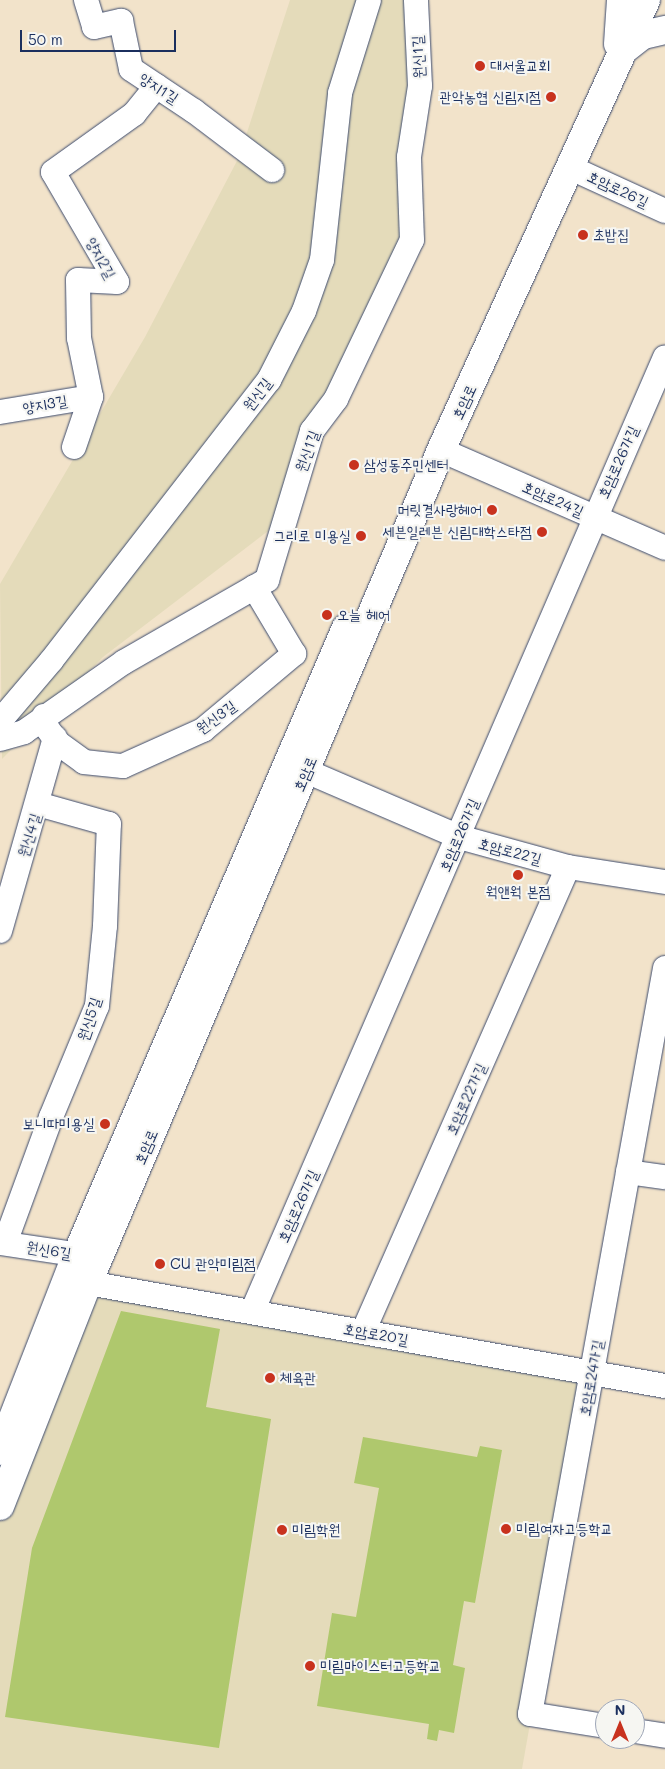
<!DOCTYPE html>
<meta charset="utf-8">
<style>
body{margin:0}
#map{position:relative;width:665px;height:1769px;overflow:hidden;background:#f2e3ca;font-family:Mali,"Poor Story",sans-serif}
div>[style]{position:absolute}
.built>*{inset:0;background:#e4dbba}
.green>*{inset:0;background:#afc86d}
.roads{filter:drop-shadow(0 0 1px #3b4a6e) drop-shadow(0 0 1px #3b4a6e)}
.minor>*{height:24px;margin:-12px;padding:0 12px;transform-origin:12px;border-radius:12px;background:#fff}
.major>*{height:28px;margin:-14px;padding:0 14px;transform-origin:14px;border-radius:14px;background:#fff}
.dots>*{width:14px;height:14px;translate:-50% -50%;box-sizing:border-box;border:2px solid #f6f6f2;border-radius:50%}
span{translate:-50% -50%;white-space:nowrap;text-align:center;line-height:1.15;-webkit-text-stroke:4px #f6f6f2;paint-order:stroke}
.street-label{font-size:15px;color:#1b2f5e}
.poi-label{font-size:15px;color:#1b2f5e}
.left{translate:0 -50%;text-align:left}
.right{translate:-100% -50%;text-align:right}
.north{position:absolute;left:595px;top:1699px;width:50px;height:50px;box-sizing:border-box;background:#f6f6f2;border:1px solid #9ea6b7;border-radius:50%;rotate:0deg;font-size:14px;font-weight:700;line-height:20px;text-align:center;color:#1b2f5e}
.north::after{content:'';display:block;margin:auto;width:18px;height:22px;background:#c8321e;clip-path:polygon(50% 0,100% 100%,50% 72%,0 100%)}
.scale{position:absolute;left:20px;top:30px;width:156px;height:22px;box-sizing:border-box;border:2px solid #1b2f5e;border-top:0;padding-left:6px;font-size:15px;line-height:18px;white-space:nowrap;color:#1b2f5e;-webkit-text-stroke:4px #f6f6f2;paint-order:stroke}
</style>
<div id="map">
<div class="built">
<i style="clip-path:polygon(290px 0,413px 0,412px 240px,268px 531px,103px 657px,2px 759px,0 584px,145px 337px,239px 157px)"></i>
<i style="clip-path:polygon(88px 1283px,592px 1373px,522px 1769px,0 1769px,0 1506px)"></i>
</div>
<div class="green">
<i style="clip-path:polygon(121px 1311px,220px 1329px,206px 1407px,271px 1419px,219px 1748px,5px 1717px,32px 1548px)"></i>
<i style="clip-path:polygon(363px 1437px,477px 1457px,480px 1446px,502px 1450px,475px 1603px,464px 1601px,453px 1665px,465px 1668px,454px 1733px,439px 1730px,437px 1741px,427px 1739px,429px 1724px,317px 1706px,332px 1613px,356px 1617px,379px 1488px,354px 1483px)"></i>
</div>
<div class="roads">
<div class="minor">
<i style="left:86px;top:0;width:28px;rotate:73deg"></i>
<i style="left:94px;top:27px;width:28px;rotate:-13deg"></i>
<i style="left:121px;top:21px;width:49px;rotate:78.2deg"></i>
<i style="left:131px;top:69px;width:76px;rotate:33.7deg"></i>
<i style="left:194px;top:111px;width:98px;rotate:37.1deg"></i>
<i style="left:571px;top:168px;width:103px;rotate:24.6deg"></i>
<i style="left:0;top:412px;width:92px;rotate:-9.4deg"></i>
<i style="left:74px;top:447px;width:53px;rotate:-71.2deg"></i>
<i style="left:91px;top:397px;width:60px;rotate:-101.5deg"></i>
<i style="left:79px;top:338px;width:58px;rotate:-91deg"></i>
<i style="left:78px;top:280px;width:39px;rotate:3deg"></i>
<i style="left:117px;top:282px;width:127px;rotate:-120.2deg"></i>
<i style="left:53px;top:172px;width:100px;rotate:-35.6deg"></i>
<i style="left:134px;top:114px;width:36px;rotate:-51deg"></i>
<i style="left:441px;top:450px;width:244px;rotate:23.6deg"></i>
<i style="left:44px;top:716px;width:12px;rotate:76deg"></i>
<i style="left:47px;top:728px;width:19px;rotate:54deg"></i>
<i style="left:58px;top:743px;width:32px;rotate:36deg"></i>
<i style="left:84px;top:762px;width:39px;rotate:6deg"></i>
<i style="left:123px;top:766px;width:88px;rotate:-24.2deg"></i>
<i style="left:203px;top:730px;width:119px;rotate:-39.9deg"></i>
<i style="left:294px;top:654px;width:78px;rotate:-120.8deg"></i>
<i style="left:0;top:721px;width:79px;rotate:-49.6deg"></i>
<i style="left:51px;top:661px;width:356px;rotate:-52.2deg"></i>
<i style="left:269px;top:380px;width:77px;rotate:-63.1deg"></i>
<i style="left:304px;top:311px;width:54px;rotate:-70.6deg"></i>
<i style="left:322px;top:260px;width:168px;rotate:-83.8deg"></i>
<i style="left:340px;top:93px;width:97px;rotate:-72.7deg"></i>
<i style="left:0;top:739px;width:25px;rotate:-16deg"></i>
<i style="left:24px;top:732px;width:122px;rotate:-35deg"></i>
<i style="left:124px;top:662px;width:165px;rotate:-29.8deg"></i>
<i style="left:267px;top:580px;width:156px;rotate:-73.2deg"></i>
<i style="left:312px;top:431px;width:40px;rotate:-53deg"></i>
<i style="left:336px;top:399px;width:176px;rotate:-64.5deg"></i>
<i style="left:412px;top:240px;width:83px;rotate:-92.1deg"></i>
<i style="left:409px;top:157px;width:72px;rotate:-81.2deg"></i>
<i style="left:420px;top:86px;width:86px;rotate:-92.7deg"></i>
<i style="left:306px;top:771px;width:167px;rotate:23.3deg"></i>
<i style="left:459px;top:837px;width:113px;rotate:15.4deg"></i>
<i style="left:568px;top:867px;width:98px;rotate:8.8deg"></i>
<i style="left:0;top:931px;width:201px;rotate:-74.1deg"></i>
<i style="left:628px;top:1172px;width:37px;rotate:8deg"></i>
<i style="left:0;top:1243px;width:96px;rotate:8.4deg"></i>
<i style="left:5px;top:1243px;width:134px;rotate:-69.9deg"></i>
<i style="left:51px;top:1117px;width:120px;rotate:-67.5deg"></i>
<i style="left:97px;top:1006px;width:80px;rotate:-84.3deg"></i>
<i style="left:105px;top:926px;width:102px;rotate:-87.8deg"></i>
<i style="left:109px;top:824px;width:74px;rotate:-164.3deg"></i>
<i style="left:88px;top:1283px;width:586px;rotate:10.12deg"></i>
<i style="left:252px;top:1312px;width:1040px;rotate:-66.61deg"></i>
<i style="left:363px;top:1332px;width:508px;rotate:-66.21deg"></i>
<i style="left:605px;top:1726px;width:76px;rotate:-170.9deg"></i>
<i style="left:530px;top:1714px;width:758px;rotate:-79.74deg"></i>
<i style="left:635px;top:1731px;width:30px;rotate:9deg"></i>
</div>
<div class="major">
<i style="left:618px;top:44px;width:44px;rotate:-86.1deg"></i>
<i style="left:625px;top:49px;width:23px;rotate:-38deg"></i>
<i style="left:643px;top:35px;width:23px;rotate:-13deg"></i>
<i style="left:0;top:1451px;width:212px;rotate:-68.7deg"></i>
<i style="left:77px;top:1254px;width:681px;rotate:-66.75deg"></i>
<i style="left:0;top:1506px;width:240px;rotate:-68.5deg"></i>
<i style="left:88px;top:1283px;width:905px;rotate:-67.03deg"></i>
<i style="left:441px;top:450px;width:494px;rotate:-65.5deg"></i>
</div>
</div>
<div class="dots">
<i style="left:480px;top:66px;background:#c8321e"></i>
<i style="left:551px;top:97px;background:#c8321e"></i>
<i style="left:583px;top:235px;background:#c8321e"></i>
<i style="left:354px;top:465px;background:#c8321e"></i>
<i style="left:492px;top:510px;background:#c8321e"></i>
<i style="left:542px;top:532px;background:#c8321e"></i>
<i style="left:361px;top:536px;background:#c8321e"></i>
<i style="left:327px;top:615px;background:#c8321e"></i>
<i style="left:518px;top:875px;background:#c8321e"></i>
<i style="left:105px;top:1124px;background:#c8321e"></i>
<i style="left:160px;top:1264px;background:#c8321e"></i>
<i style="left:270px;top:1378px;background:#c8321e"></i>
<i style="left:506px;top:1529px;background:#c8321e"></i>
<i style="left:282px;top:1530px;background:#c8321e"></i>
<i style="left:310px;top:1666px;background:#c8321e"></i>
</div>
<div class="street-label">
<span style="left:418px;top:57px;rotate:-93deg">원신1길</span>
<span style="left:159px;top:88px;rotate:33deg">양지1길</span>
<span style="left:618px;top:189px;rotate:25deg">호암로26길</span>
<span style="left:101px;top:258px;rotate:61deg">양지2길</span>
<span style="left:257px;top:394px;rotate:-53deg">원신길</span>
<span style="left:464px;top:402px;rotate:-65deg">호암로</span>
<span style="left:45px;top:404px;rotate:-10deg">양지3길</span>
<span style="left:307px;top:451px;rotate:-70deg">원신1길</span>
<span style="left:618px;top:462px;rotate:-66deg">호암로26가길</span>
<span style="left:553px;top:499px;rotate:24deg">호암로24길</span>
<span style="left:216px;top:717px;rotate:-36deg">원신3길</span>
<span style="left:305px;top:774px;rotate:-67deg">호암로</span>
<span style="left:29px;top:835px;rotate:-73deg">원신4길</span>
<span style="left:459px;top:835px;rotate:-67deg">호암로26가길</span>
<span style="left:510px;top:851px;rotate:15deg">호암로22길</span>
<span style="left:89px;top:1019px;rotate:-72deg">원신5길</span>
<span style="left:466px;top:1099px;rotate:-66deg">호암로22가길</span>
<span style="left:146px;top:1147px;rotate:-67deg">호암로</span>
<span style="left:298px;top:1206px;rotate:-66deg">호암로26가길</span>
<span style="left:49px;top:1250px;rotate:9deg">원신6길</span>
<span style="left:376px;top:1334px;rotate:10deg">호암로20길</span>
<span style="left:591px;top:1378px;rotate:-80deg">호암로24가길</span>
</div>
<div class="poi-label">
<span class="left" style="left:490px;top:66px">대서울교회</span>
<span class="right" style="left:541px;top:97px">관악농협 신림지점</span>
<span class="left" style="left:593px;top:235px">초밥집</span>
<span class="left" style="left:364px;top:465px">삼성동주민센터</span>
<span class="right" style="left:482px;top:510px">머릿결사랑헤어</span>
<span class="right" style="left:532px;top:532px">세븐일레븐 신림대학스타점</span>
<span class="right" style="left:351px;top:536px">그리로 미용실</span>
<span class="left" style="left:337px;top:615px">오늘 헤어</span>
<span style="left:518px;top:892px">웍앤웍 본점</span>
<span class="right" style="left:95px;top:1124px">보니따미용실</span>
<span class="left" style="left:170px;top:1264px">CU 관악미림점</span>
<span class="left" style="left:280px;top:1378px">체육관</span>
<span class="left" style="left:516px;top:1529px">미림여자고등학교</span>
<span class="left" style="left:292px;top:1530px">미림학원</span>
<span class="left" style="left:320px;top:1666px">미림마이스터고등학교</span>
</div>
<div class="north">N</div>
<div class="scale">50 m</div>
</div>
